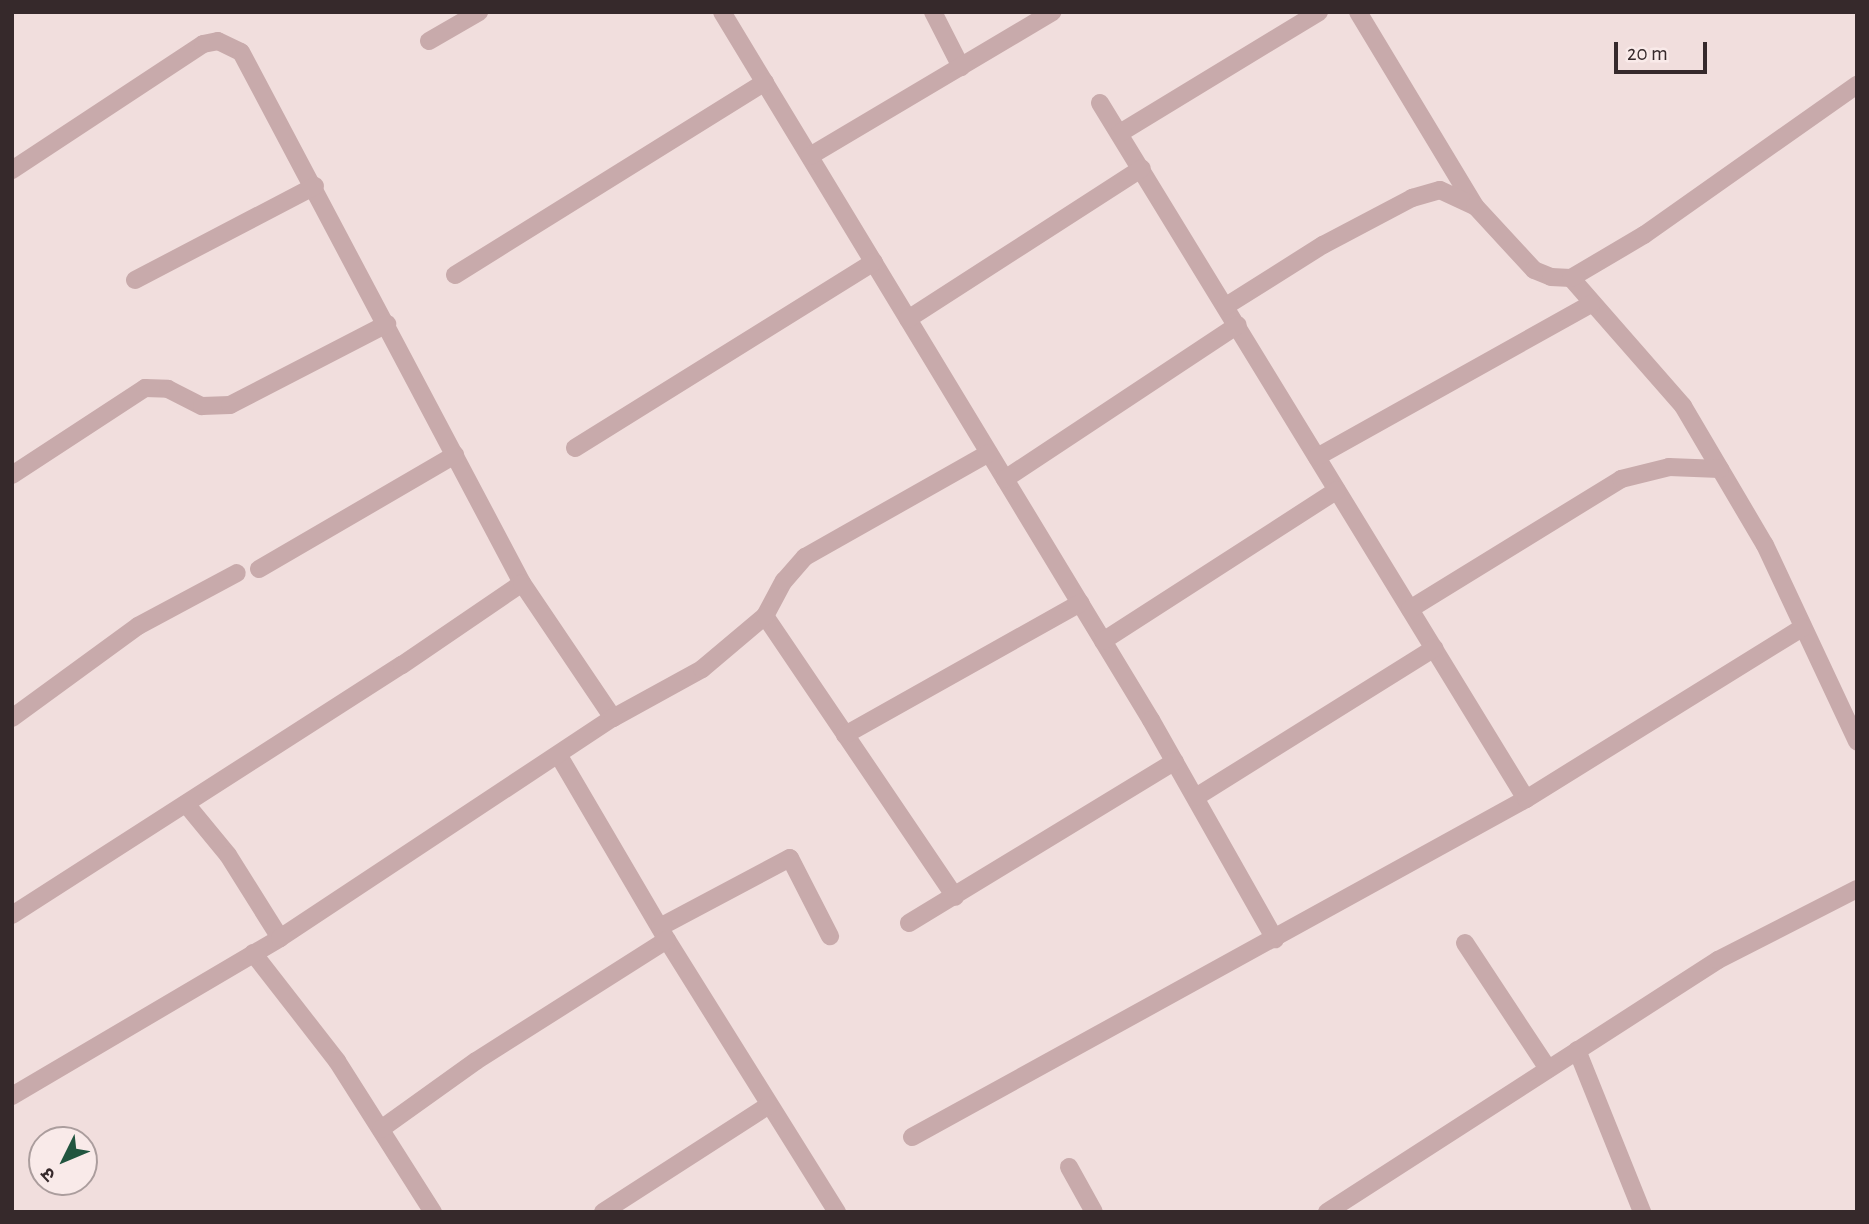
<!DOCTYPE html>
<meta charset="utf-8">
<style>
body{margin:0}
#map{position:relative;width:1869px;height:1224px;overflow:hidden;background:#f1dedd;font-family:"Alegreya Sans","Noto Sans Devanagari",sans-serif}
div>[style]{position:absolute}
.street>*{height:18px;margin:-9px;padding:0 9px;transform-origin:9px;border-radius:9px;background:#c8aaab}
span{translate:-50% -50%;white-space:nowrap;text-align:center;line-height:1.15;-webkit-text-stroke:7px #f9eae9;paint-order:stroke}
.frame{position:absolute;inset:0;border:14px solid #36292b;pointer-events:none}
.north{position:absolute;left:28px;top:1126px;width:70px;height:70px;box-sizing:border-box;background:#f9eae9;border:2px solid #ab9d9d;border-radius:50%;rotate:227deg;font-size:19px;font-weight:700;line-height:28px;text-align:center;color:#36292b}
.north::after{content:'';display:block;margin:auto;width:24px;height:32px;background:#21553f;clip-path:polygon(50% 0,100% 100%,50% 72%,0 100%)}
.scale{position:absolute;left:1614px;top:42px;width:93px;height:32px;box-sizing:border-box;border:4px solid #36292b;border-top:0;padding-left:9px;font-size:21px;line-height:24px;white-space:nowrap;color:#36292b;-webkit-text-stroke:5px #f9eae9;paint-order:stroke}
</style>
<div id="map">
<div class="street">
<i style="left:722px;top:12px;width:828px;rotate:58.79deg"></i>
<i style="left:1151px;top:720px;width:252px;rotate:60.5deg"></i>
<i style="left:933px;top:12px;width:62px;rotate:63deg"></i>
<i style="left:1358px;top:12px;width:227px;rotate:58.9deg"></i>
<i style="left:429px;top:41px;width:58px;rotate:-30.1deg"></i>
<i style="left:1100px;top:103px;width:816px;rotate:58.53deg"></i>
<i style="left:1120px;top:133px;width:233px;rotate:-31.3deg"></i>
<i style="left:810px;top:156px;width:282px;rotate:-30.7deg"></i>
<i style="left:12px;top:170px;width:229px;rotate:-33.4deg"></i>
<i style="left:203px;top:44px;width:15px;rotate:-11deg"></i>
<i style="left:218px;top:41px;width:25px;rotate:26deg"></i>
<i style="left:241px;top:52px;width:601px;rotate:62.11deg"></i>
<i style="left:455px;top:275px;width:365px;rotate:-31.9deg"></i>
<i style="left:1571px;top:278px;width:170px;rotate:48.8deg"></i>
<i style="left:1683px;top:406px;width:161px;rotate:59.5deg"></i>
<i style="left:1765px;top:545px;width:217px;rotate:64.9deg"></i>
<i style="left:135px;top:280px;width:203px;rotate:-27.6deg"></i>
<i style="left:1226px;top:306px;width:115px;rotate:-32.2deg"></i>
<i style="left:1323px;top:245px;width:101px;rotate:-27.8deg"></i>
<i style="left:1412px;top:198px;width:29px;rotate:-16deg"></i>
<i style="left:1440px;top:190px;width:38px;rotate:25deg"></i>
<i style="left:1475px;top:206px;width:87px;rotate:47.3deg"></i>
<i style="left:1534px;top:270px;width:18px;rotate:22deg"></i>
<i style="left:1551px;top:277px;width:20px;rotate:3deg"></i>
<i style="left:1571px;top:278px;width:85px;rotate:-30.5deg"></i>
<i style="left:1644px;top:235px;width:261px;rotate:-35.2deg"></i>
<i style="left:908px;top:319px;width:278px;rotate:-32.8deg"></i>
<i style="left:575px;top:448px;width:352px;rotate:-31.9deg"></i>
<i style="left:1317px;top:457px;width:315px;rotate:-29.2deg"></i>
<i style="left:12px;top:475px;width:159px;rotate:-33.2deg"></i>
<i style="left:145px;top:388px;width:23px;rotate:2deg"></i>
<i style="left:168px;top:389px;width:38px;rotate:27deg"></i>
<i style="left:202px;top:406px;width:28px;rotate:-2deg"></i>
<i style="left:230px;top:405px;width:177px;rotate:-27.3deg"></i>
<i style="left:1005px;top:479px;width:279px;rotate:-33.5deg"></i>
<i style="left:259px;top:569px;width:227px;rotate:-30.2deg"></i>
<i style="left:1410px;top:609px;width:248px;rotate:-31.6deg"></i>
<i style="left:1621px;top:479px;width:49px;rotate:-14deg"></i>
<i style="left:1669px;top:467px;width:51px;rotate:2.2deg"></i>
<i style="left:765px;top:616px;width:339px;rotate:55.9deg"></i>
<i style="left:1103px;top:641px;width:278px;rotate:-32.8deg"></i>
<i style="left:12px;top:718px;width:156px;rotate:-36.1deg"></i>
<i style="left:138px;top:626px;width:112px;rotate:-28.2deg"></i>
<i style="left:845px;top:735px;width:270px;rotate:-29.3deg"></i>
<i style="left:559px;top:756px;width:213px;rotate:59.6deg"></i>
<i style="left:667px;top:940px;width:321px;rotate:58deg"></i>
<i style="left:1196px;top:797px;width:281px;rotate:-32deg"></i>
<i style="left:186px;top:804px;width:66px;rotate:50.5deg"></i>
<i style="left:228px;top:855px;width:98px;rotate:57.9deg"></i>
<i style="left:12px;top:915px;width:463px;rotate:-32.7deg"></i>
<i style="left:402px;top:665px;width:145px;rotate:-34.3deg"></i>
<i style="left:522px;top:583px;width:163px;rotate:56deg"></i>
<i style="left:909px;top:923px;width:311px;rotate:-31.3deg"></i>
<i style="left:660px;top:927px;width:147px;rotate:-28deg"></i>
<i style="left:790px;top:858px;width:88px;rotate:62.9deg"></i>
<i style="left:1465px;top:943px;width:151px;rotate:56.6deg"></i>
<i style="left:253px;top:953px;width:137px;rotate:52.1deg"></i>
<i style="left:337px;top:1061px;width:179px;rotate:57.6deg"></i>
<i style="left:1577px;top:1050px;width:175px;rotate:68.1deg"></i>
<i style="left:12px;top:1096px;width:311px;rotate:-30.5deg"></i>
<i style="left:280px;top:938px;width:399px;rotate:-33.5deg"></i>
<i style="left:613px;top:718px;width:102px;rotate:-28.8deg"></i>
<i style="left:702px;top:669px;width:82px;rotate:-40.1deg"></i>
<i style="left:765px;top:616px;width:40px;rotate:-62deg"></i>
<i style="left:784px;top:581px;width:32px;rotate:-49deg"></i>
<i style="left:805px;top:557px;width:211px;rotate:-29.5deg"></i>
<i style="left:381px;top:1129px;width:117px;rotate:-35.6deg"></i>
<i style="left:476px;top:1061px;width:226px;rotate:-32.4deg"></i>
<i style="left:912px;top:1137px;width:701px;rotate:-28.83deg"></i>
<i style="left:1526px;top:799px;width:325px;rotate:-31.8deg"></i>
<i style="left:1069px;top:1167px;width:51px;rotate:60.9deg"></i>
<i style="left:603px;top:1212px;width:197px;rotate:-32.8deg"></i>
<i style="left:1327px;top:1212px;width:465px;rotate:-32.8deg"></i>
<i style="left:1718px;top:960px;width:156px;rotate:-27.1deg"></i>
</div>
<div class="frame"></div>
<div class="north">उ</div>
<div class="scale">20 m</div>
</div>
